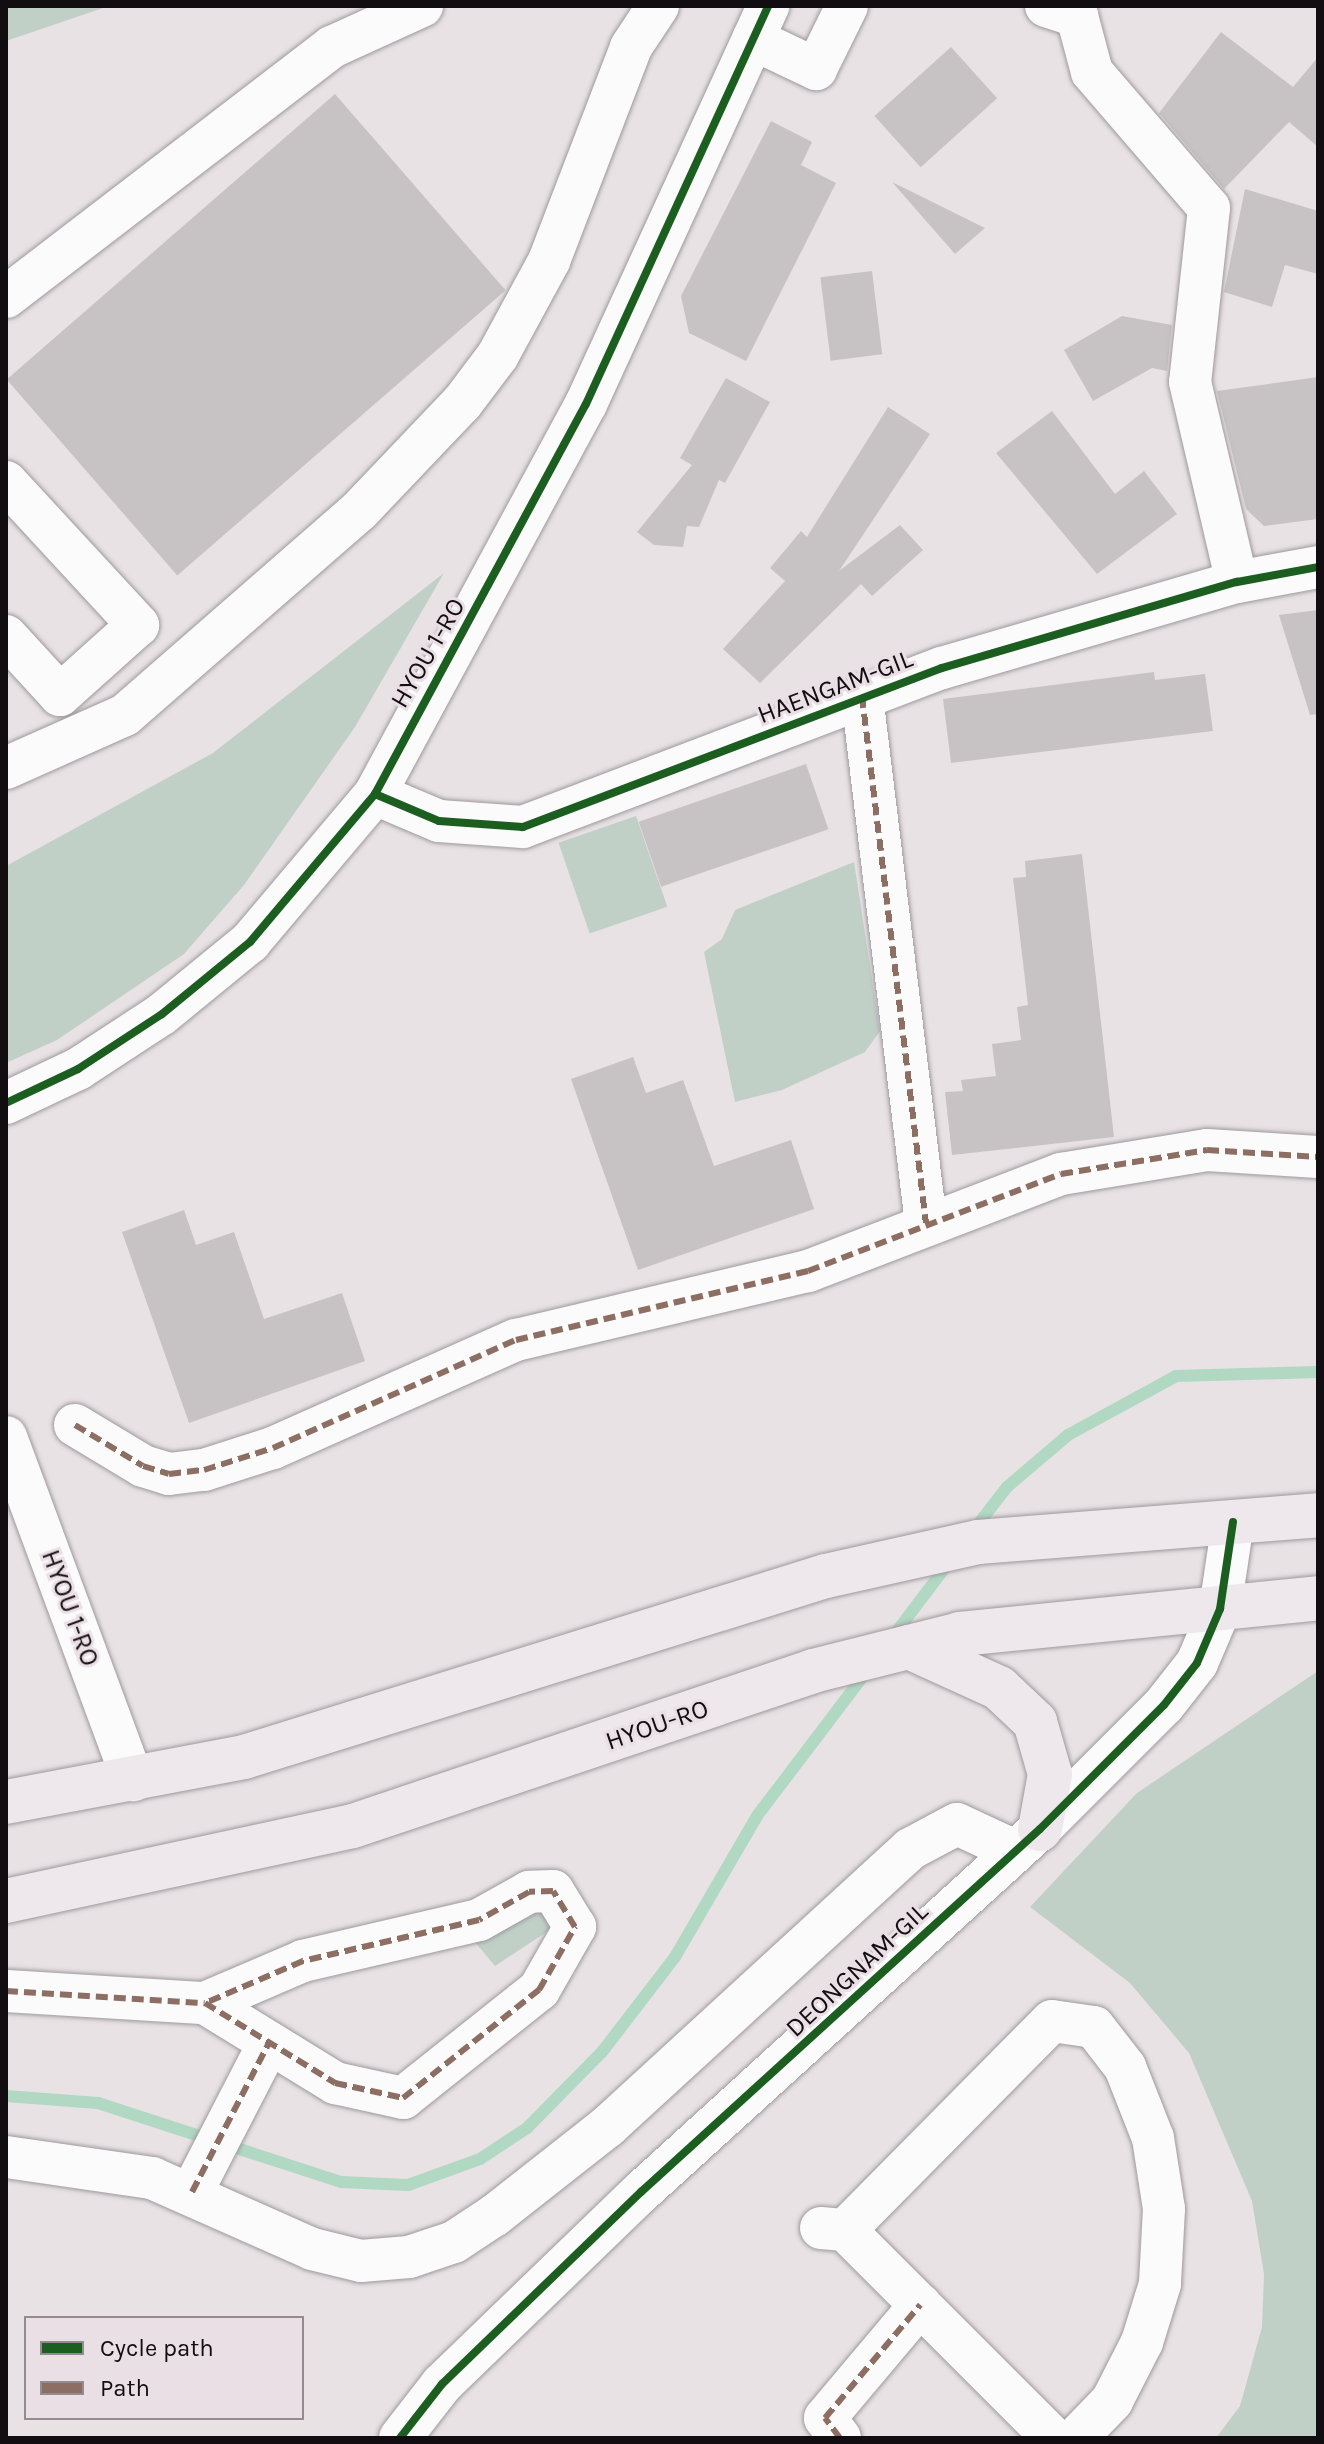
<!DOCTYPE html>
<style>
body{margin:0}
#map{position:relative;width:1324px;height:2444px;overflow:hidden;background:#e8e2e5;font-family:Karla,sans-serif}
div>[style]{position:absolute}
.green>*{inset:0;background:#c0d0c7;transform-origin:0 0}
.stream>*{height:12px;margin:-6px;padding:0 6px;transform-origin:6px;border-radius:6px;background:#b0d8c3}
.building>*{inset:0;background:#c7c3c5;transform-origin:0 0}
.roads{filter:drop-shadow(0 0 2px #9e999c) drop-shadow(0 0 2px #9e999c)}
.minor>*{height:42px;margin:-21px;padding:0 21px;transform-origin:21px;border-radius:21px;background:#fcfbfb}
.major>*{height:44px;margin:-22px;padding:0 22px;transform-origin:22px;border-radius:22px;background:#eee8ec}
.quiet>*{height:6px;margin-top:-3px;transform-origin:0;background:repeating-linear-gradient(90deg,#8d6e63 0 12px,transparent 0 18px)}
.cycleway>*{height:8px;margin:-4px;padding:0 4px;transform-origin:4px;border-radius:4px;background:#1b5e20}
span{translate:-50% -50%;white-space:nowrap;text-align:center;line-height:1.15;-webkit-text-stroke:6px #ebdfe6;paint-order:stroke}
.street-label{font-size:26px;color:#110d10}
.frame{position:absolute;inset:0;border:8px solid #110d10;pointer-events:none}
.legend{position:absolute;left:24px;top:2316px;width:280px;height:104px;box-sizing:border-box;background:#ebdfe6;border:2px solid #948b90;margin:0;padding:10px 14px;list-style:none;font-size:24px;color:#110d10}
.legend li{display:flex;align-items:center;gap:16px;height:40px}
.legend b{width:40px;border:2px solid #948b90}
</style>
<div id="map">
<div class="green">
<i style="clip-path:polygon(6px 6px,109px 6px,6px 41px)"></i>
<i style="clip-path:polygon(444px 573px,355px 727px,244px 885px,184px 954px,57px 1040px,6px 1063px,6px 866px,213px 753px)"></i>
<i style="left:636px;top:816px;width:96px;height:82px;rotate:71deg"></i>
<i style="clip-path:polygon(854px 862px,880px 1031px,865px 1052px,782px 1090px,735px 1102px,704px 952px,722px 939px,735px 910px)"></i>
<i style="clip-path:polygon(1318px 1671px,1318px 2438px,1216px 2438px,1240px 2406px,1262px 2327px,1264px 2274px,1252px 2201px,1189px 2053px,1130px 1983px,1030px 1907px,1137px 1793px)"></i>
<i style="clip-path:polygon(538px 1908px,560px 1923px,495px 1966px,475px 1942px)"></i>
</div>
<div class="stream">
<i style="left:973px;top:1531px;width:56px;rotate:-52.3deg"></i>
<i style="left:1007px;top:1487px;width:80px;rotate:-40.4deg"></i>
<i style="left:1068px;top:1435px;width:123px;rotate:-28.6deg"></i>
<i style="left:1176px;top:1376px;width:142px;rotate:-1.6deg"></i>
<i style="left:891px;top:1639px;width:98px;rotate:-52.9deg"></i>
<i style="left:6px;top:2096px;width:92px;rotate:4.4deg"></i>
<i style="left:98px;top:2103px;width:256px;rotate:18deg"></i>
<i style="left:341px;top:2182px;width:67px;rotate:2.6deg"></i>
<i style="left:408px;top:2185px;width:77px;rotate:-19.9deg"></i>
<i style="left:480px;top:2159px;width:56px;rotate:-33.4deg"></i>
<i style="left:527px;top:2128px;width:107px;rotate:-45.4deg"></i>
<i style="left:602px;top:2052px;width:120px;rotate:-52.5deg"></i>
<i style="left:675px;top:1957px;width:163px;rotate:-59.8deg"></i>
<i style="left:757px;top:1816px;width:183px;rotate:-52.8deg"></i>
</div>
<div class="building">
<i style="clip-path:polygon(1221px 32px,1293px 87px,1318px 57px,1318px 147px,1289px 122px,1224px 189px,1159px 113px)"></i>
<i style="left:951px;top:47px;width:69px;height:103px;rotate:48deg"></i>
<i style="left:335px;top:94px;width:260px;height:435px;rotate:49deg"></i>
<i style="clip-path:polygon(771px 121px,812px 142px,801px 165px,836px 183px,746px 361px,689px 333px,681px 296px)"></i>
<i style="clip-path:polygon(892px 182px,985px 228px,955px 254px)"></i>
<i style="clip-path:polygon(1245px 189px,1318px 211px,1318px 274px,1285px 265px,1272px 307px,1224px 292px)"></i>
<i style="left:872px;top:271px;width:84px;height:52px;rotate:83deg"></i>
<i style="clip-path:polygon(1122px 316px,1172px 325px,1167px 371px,1152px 368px,1093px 401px,1064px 350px)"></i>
<i style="clip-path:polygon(1318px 377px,1318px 519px,1264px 526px,1246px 509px,1217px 391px)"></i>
<i style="clip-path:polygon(726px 378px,770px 402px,725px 483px,719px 480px,699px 527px,687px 526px,683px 547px,654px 545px,637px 532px,692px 465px,680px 458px)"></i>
<i style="clip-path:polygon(888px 407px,930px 434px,839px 571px,900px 525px,923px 550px,872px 596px,861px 584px,760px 683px,723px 649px,785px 581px,770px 568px,801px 531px,807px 537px)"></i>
<i style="clip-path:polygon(1052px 411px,1115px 494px,1144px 471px,1177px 514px,1097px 574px,996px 453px)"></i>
<i style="clip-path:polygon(1318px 610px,1318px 714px,1310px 715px,1279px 615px)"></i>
<i style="clip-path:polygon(1154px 672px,1155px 680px,1205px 674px,1213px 731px,951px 763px,943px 699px)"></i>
<i style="left:806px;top:764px;width:69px;height:177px;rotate:71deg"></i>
<i style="clip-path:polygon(1082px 854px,1114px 1137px,952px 1155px,945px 1092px,963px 1091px,961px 1080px,996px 1076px,992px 1044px,1021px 1040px,1017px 1007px,1028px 1005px,1013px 878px,1026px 877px,1025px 861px)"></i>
<i style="clip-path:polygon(633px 1057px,646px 1093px,683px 1080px,714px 1166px,791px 1140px,814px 1209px,638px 1270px,571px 1079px)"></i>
<i style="clip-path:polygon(184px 1210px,196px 1245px,234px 1232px,264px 1319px,342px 1293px,365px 1361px,189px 1423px,122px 1232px)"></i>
</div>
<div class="roads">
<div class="minor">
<i style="left:1046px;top:6px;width:33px;rotate:18deg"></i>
<i style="left:1077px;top:16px;width:58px;rotate:75deg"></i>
<i style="left:1092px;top:72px;width:179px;rotate:49.3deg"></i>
<i style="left:1209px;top:208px;width:175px;rotate:96.2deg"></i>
<i style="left:1190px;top:382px;width:205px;rotate:76.8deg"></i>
<i style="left:753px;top:39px;width:70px;rotate:25.5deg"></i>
<i style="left:816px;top:69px;width:70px;rotate:-63.8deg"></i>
<i style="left:6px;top:297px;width:411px;rotate:-37.5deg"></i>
<i style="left:332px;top:47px;width:99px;rotate:-24.5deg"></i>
<i style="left:6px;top:482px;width:195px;rotate:47.3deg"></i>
<i style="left:138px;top:625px;width:105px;rotate:138.1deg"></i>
<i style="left:60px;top:695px;width:80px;rotate:-132.5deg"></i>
<i style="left:862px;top:696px;width:531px;rotate:83.08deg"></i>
<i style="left:6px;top:768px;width:130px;rotate:-24deg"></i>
<i style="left:125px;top:715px;width:310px;rotate:-41.1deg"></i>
<i style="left:359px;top:511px;width:149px;rotate:-46.4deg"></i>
<i style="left:462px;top:403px;width:60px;rotate:-53.1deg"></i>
<i style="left:498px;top:355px;width:107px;rotate:-61.5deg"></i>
<i style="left:549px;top:261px;width:229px;rotate:-69deg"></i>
<i style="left:631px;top:47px;width:49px;rotate:-56.6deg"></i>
<i style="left:375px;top:794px;width:69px;rotate:22.9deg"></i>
<i style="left:439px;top:821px;width:84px;rotate:4.1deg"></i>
<i style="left:523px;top:827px;width:448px;rotate:-20.8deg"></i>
<i style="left:942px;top:668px;width:307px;rotate:-16.3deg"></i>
<i style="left:1237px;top:582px;width:82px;rotate:-10.5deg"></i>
<i style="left:6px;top:1103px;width:80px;rotate:-25.3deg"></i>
<i style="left:78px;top:1069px;width:100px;rotate:-33.2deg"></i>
<i style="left:162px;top:1014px;width:114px;rotate:-39.3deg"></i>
<i style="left:250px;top:942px;width:194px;rotate:-49.8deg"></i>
<i style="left:375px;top:794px;width:443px;rotate:-61.6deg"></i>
<i style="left:586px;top:404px;width:438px;rotate:-65.4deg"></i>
<i style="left:75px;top:1425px;width:79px;rotate:31.1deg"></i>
<i style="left:143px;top:1466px;width:27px;rotate:17deg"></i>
<i style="left:169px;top:1474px;width:35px;rotate:-7deg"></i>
<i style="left:204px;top:1470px;width:72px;rotate:-17.7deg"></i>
<i style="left:273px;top:1448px;width:266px;rotate:-24deg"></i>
<i style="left:516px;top:1340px;width:300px;rotate:-13.3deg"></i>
<i style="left:808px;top:1271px;width:271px;rotate:-21deg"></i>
<i style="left:1061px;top:1174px;width:148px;rotate:-9.3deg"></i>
<i style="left:1207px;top:1150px;width:111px;rotate:3.6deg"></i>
<i style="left:6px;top:1437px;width:366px;rotate:69.7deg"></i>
<i style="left:6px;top:1991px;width:199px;rotate:3.5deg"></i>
<i style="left:205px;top:2003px;width:153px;rotate:31.6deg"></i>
<i style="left:335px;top:2083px;width:70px;rotate:12.4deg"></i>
<i style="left:403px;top:2098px;width:174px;rotate:-38.5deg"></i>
<i style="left:539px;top:1990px;width:73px;rotate:-60.3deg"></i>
<i style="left:575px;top:1927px;width:42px;rotate:-121.4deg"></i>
<i style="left:553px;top:1891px;width:24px;rotate:178deg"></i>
<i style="left:529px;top:1892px;width:57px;rotate:150.8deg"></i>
<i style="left:479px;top:1920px;width:181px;rotate:166.9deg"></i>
<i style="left:303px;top:1961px;width:107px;rotate:156.8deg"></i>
<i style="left:6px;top:2157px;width:148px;rotate:8.2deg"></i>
<i style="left:152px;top:2178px;width:175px;rotate:23.9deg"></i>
<i style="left:312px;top:2249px;width:50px;rotate:13.8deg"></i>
<i style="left:361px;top:2261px;width:48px;rotate:-4.8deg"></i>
<i style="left:409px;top:2257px;width:47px;rotate:-18.4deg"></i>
<i style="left:454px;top:2242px;width:49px;rotate:-33.4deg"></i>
<i style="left:495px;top:2215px;width:144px;rotate:-38.2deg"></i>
<i style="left:608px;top:2126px;width:410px;rotate:-42.5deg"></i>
<i style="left:910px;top:1849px;width:53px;rotate:-28deg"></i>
<i style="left:957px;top:1824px;width:64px;rotate:25deg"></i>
<i style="left:192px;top:2192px;width:168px;rotate:-62.7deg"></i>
<i style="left:821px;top:2228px;width:24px;rotate:5deg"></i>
<i style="left:845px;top:2230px;width:294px;rotate:45deg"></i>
<i style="left:845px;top:2230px;width:294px;rotate:-45.3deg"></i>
<i style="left:1052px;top:2021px;width:42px;rotate:8.1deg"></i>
<i style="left:1094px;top:2027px;width:51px;rotate:52.2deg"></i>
<i style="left:1125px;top:2067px;width:76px;rotate:68.5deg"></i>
<i style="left:1153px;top:2138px;width:72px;rotate:81.2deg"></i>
<i style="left:1164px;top:2209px;width:75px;rotate:93.1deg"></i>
<i style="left:1160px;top:2284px;width:61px;rotate:107.2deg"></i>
<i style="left:1142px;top:2342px;width:66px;rotate:117deg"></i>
<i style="left:1112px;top:2401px;width:52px;rotate:134.2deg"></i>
<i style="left:400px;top:2438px;width:68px;rotate:-52.1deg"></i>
<i style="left:442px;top:2384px;width:277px;rotate:-44deg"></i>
<i style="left:641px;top:2192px;width:539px;rotate:-42.3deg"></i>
<i style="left:1040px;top:1829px;width:175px;rotate:-45deg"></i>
<i style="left:1164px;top:1705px;width:53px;rotate:-51.8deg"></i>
<i style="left:1197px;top:1663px;width:59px;rotate:-66.9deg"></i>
<i style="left:1220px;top:1609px;width:88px;rotate:-81.5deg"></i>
<i style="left:840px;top:2438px;width:25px;rotate:-127deg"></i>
<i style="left:825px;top:2418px;width:148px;rotate:-49.9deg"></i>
</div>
<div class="major">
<i style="left:909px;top:1647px;width:99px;rotate:24.5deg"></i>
<i style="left:999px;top:1688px;width:50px;rotate:43.4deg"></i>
<i style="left:1035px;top:1722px;width:54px;rotate:73.9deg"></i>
<i style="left:1050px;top:1774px;width:56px;rotate:100.3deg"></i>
<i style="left:6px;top:1802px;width:242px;rotate:-10.7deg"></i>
<i style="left:244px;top:1757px;width:609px;rotate:-17.28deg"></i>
<i style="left:826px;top:1576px;width:156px;rotate:-12.6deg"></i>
<i style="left:978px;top:1542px;width:341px;rotate:-4.5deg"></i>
<i style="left:6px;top:1901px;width:355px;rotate:-12.2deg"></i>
<i style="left:353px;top:1826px;width:485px;rotate:-18.6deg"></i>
<i style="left:813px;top:1671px;width:152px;rotate:-14.1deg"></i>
<i style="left:960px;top:1634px;width:360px;rotate:-5.7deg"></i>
</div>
</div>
<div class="quiet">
<i style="left:862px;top:696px;width:531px;rotate:83.08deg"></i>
<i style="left:75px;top:1425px;width:79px;rotate:31.1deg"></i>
<i style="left:143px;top:1466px;width:27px;rotate:17deg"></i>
<i style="left:169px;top:1474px;width:35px;rotate:-7deg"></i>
<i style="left:204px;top:1470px;width:72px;rotate:-17.7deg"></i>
<i style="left:273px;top:1448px;width:266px;rotate:-24deg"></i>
<i style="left:516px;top:1340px;width:300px;rotate:-13.3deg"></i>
<i style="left:808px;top:1271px;width:271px;rotate:-21deg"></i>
<i style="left:1061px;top:1174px;width:148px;rotate:-9.3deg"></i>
<i style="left:1207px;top:1150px;width:111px;rotate:3.6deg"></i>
<i style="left:6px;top:1991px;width:199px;rotate:3.5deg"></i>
<i style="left:205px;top:2003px;width:153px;rotate:31.6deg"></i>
<i style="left:335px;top:2083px;width:70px;rotate:12.4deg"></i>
<i style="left:403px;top:2098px;width:174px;rotate:-38.5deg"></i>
<i style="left:539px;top:1990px;width:73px;rotate:-60.3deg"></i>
<i style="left:575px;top:1927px;width:42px;rotate:-121.4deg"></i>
<i style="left:553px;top:1891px;width:24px;rotate:178deg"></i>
<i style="left:529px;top:1892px;width:57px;rotate:150.8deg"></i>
<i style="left:479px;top:1920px;width:181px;rotate:166.9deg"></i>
<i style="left:303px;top:1961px;width:107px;rotate:156.8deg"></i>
<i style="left:192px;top:2192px;width:168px;rotate:-62.7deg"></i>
<i style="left:840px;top:2438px;width:25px;rotate:-127deg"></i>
<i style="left:825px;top:2418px;width:148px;rotate:-49.9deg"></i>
</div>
<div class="cycleway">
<i style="left:375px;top:794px;width:69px;rotate:22.9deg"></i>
<i style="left:439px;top:821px;width:84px;rotate:4.1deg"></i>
<i style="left:523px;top:827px;width:448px;rotate:-20.8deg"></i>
<i style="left:942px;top:668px;width:307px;rotate:-16.3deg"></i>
<i style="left:1237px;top:582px;width:82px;rotate:-10.5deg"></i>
<i style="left:6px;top:1103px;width:80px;rotate:-25.3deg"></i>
<i style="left:78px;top:1069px;width:100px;rotate:-33.2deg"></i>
<i style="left:162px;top:1014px;width:114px;rotate:-39.3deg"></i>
<i style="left:250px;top:942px;width:194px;rotate:-49.8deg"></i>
<i style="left:375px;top:794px;width:443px;rotate:-61.6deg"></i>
<i style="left:586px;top:404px;width:438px;rotate:-65.4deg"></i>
<i style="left:400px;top:2438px;width:68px;rotate:-52.1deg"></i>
<i style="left:442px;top:2384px;width:277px;rotate:-44deg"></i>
<i style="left:641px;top:2192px;width:539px;rotate:-42.3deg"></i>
<i style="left:1040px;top:1829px;width:175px;rotate:-45deg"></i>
<i style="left:1164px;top:1705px;width:53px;rotate:-51.8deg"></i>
<i style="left:1197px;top:1663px;width:59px;rotate:-66.9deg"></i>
<i style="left:1220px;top:1609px;width:88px;rotate:-81.5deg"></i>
</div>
<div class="street-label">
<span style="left:428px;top:653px;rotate:-60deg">HYOU 1-RO</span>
<span style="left:835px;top:687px;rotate:-21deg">HAENGAM-GIL</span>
<span style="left:70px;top:1608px;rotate:70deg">HYOU 1-RO</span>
<span style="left:657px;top:1725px;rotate:-19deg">HYOU-RO</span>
<span style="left:857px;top:1970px;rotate:-43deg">DEONGNAM-GIL</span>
</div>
<div class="frame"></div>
<ul class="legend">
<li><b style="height:10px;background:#1b5e20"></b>Cycle path</li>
<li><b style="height:10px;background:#8d6e63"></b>Path</li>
</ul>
</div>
